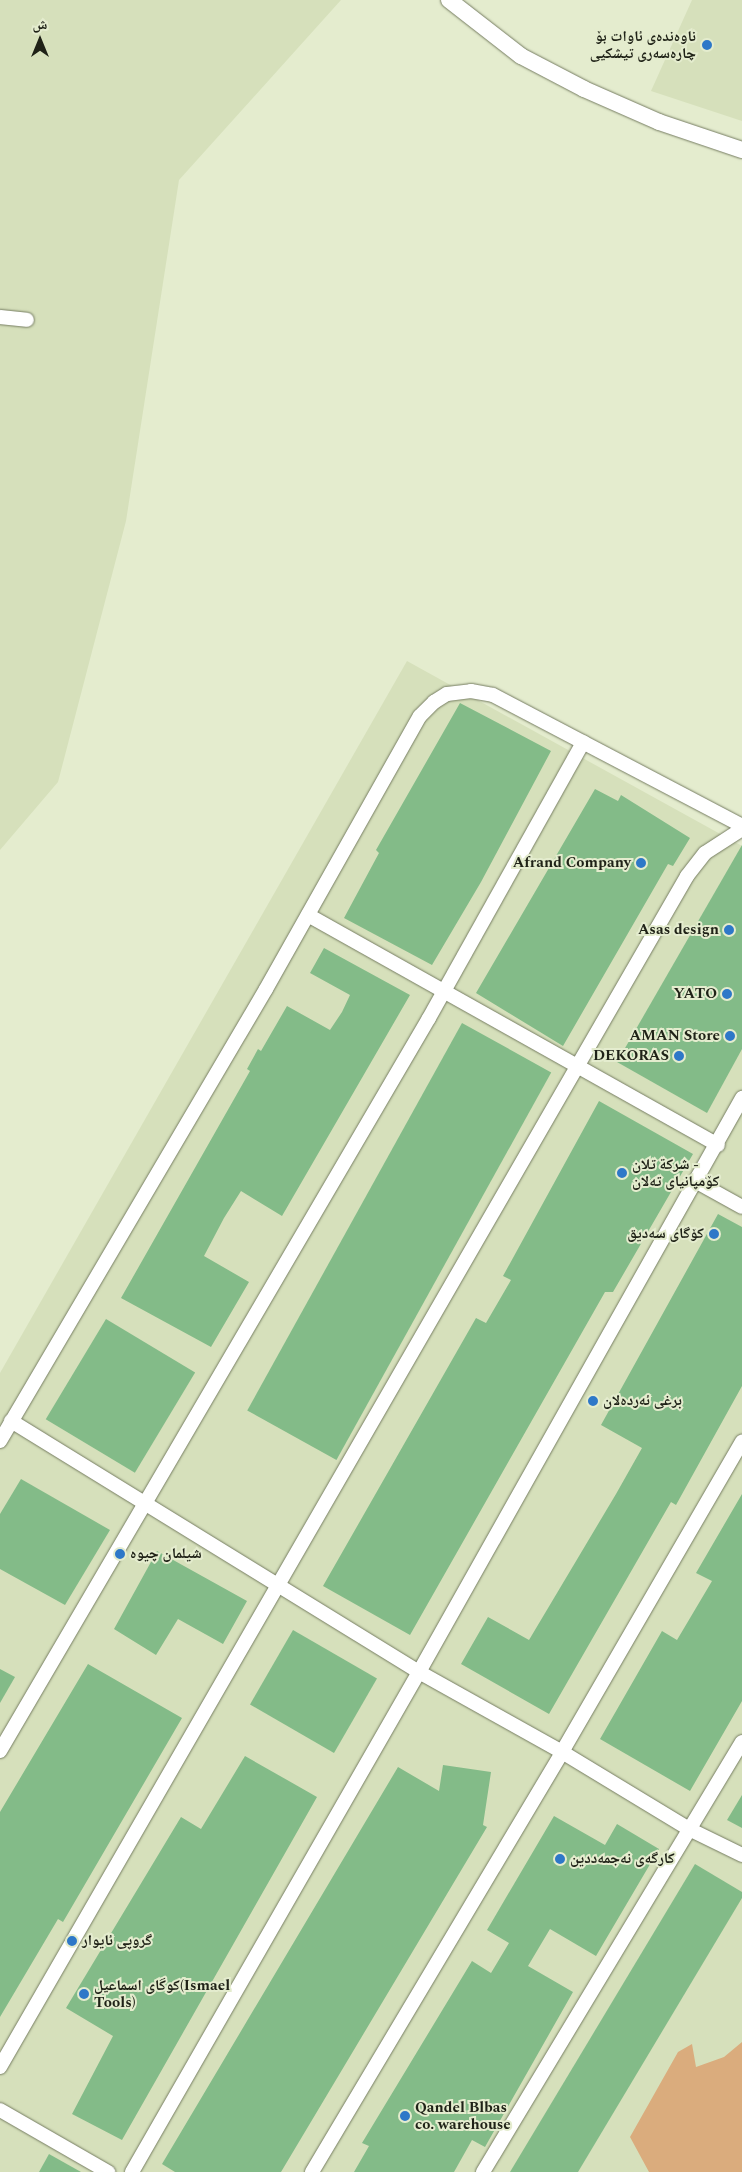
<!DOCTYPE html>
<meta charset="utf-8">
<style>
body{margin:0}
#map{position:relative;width:742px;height:2172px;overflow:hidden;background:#e4ecce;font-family:Spectral,"Noto Naskh Arabic",serif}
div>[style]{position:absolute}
.built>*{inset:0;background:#d6e0bb}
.green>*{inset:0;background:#daac7d}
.building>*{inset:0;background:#83bb88;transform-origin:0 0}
.roads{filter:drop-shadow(0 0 1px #767d62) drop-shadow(0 0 1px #767d62)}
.minor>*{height:14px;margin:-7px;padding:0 7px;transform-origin:7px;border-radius:7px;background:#fff}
.tertiary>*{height:16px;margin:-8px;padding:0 8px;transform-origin:8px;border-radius:8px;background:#fff}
.dots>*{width:14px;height:14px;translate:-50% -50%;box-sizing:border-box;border:2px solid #e4ecce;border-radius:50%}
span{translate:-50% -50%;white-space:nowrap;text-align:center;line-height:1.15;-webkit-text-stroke:4px #e4ecce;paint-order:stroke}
.poi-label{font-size:15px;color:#1f2217;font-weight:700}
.right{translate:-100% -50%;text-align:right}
.left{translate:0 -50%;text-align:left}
.north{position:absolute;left:15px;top:15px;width:50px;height:50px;-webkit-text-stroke:4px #e4ecce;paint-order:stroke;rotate:0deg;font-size:14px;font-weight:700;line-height:20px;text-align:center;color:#1f2217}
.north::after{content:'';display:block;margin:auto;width:18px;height:22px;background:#1f2217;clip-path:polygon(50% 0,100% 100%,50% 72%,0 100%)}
</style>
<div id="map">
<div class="built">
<i style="clip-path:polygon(0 0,341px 0,179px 180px,126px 521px,58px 782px,0 850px)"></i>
<i style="clip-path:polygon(692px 0,742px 0,742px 121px,651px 91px)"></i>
<i style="clip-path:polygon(407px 661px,742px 846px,742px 2172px,0 2172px,0 1373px)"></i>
</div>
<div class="green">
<i style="clip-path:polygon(742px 2042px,742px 2172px,649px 2172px,630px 2137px,678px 2052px,692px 2044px,696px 2067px,724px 2057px)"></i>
</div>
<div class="building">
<i style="clip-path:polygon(460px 703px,551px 751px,481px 882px,432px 965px,344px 918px,379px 853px,376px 850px)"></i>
<i style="clip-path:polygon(595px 789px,618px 801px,621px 795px,690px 838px,673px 866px,668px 864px,563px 1046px,476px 993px)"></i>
<i style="clip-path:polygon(742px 845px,742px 1049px,707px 1113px,617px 1062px)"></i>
<i style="clip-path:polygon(324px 948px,410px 995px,282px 1216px,241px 1191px,224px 1218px,204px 1256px,249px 1282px,211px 1347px,121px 1298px,250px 1071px,247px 1069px,258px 1049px,261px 1051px,287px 1006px,330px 1030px,342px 1012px,350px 995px,310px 973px)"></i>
<i style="left:462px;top:1023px;width:102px;height:443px;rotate:29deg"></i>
<i style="clip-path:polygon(599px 1101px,693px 1154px,613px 1292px,605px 1292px,410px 1635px,323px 1586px,476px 1318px,486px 1323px,511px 1280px,503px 1276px)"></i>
<i style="clip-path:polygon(718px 1214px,742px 1227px,742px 1386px,676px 1505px,671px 1502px,549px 1714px,461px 1664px,488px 1617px,529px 1640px,616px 1494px,642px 1448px,601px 1425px)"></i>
<i style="left:106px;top:1319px;width:104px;height:117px;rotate:31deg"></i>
<i style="clip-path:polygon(21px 1479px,110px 1530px,65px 1605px,0 1569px,0 1514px)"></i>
<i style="clip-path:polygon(742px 1494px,742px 1701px,690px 1791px,600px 1739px,662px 1631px,677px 1640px,712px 1581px,696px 1573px)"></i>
<i style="clip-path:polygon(157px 1551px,247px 1601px,223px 1644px,178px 1619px,156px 1655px,114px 1629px)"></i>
<i style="left:293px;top:1630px;width:97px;height:86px;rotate:30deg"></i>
<i style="clip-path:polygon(88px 1664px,182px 1718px,63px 1922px,58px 1919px,0 2017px,0 1812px)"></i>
<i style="clip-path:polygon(0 1669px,15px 1677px,0 1703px)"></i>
<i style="clip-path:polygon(245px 1756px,317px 1797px,122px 2140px,72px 2114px,113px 2036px,66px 2008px,181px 1817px,201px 1829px)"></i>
<i style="clip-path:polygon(443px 1765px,491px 1772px,483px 1825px,487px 1827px,281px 2172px,175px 2172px,162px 2164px,398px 1767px,439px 1791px)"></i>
<i style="clip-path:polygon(742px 1795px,742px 1828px,727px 1820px)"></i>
<i style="clip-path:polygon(554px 1816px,605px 1845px,617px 1824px,659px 1849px,596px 1956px,550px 1929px,528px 1966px,573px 1992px,485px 2147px,472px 2140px,454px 2172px,354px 2172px,369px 2146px,362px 2143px,472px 1961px,491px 1973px,509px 1943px,487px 1930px)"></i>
<i style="clip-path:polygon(695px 1864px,742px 1892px,742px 1898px,578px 2172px,510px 2172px)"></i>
<i style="clip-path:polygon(49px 2154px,81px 2172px,39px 2172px)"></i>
</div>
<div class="roads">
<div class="minor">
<i style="left:0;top:317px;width:27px;rotate:6deg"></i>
<i style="left:308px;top:915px;width:470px;rotate:29.3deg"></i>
<i style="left:697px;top:1182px;width:51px;rotate:29.1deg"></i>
<i style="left:11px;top:1421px;width:479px;rotate:31.6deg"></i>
<i style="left:419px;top:1672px;width:164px;rotate:29.2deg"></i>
<i style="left:562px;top:1752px;width:151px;rotate:31.2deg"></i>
<i style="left:691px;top:1830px;width:57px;rotate:26.1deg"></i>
<i style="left:0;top:1441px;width:524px;rotate:-59.52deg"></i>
<i style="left:266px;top:989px;width:313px;rotate:-60.6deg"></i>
<i style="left:420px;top:716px;width:20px;rotate:-45deg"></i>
<i style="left:434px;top:702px;width:15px;rotate:-32deg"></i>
<i style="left:447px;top:694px;width:24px;rotate:-7deg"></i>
<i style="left:471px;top:691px;width:22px;rotate:10deg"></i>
<i style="left:493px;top:695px;width:281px;rotate:27.7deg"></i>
<i style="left:0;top:1751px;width:849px;rotate:-59.66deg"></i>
<i style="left:429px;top:1018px;width:316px;rotate:-60.8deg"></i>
<i style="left:0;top:2067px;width:1375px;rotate:-60.02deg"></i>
<i style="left:687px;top:876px;width:29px;rotate:-52deg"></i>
<i style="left:705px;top:853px;width:44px;rotate:-33deg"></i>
<i style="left:0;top:2110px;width:125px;rotate:29.9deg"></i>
<i style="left:132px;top:2172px;width:577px;rotate:-60.14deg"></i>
<i style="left:419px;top:1672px;width:659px;rotate:-60.63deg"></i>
<i style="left:312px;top:2172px;width:489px;rotate:-59.2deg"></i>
<i style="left:562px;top:1752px;width:359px;rotate:-59.9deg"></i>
<i style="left:483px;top:2172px;width:502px;rotate:-58.94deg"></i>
</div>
<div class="tertiary">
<i style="left:449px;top:0;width:91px;rotate:37.9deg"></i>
<i style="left:521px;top:56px;width:71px;rotate:27.6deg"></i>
<i style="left:584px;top:89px;width:82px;rotate:23.7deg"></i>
<i style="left:659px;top:122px;width:88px;rotate:18.6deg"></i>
</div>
</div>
<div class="dots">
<i style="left:707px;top:45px;background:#2e78c8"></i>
<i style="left:641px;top:863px;background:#2e78c8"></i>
<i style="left:729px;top:930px;background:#2e78c8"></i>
<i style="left:727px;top:994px;background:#2e78c8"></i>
<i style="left:730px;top:1036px;background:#2e78c8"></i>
<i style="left:679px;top:1056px;background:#2e78c8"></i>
<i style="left:622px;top:1173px;background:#2e78c8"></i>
<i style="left:714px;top:1234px;background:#2e78c8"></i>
<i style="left:593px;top:1401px;background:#2e78c8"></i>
<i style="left:120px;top:1554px;background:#2e78c8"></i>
<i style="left:560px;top:1859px;background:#2e78c8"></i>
<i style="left:72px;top:1941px;background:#2e78c8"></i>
<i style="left:84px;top:1994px;background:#2e78c8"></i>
<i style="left:405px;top:2116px;background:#2e78c8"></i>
</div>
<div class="poi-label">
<span class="right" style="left:696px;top:45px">ناوەندەی ئاوات بۆ<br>چارەسەری تیشکیی</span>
<span class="right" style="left:631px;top:863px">Afrand Company</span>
<span class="right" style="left:719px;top:930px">Asas design</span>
<span class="right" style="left:717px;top:994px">YATO</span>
<span class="right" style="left:720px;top:1036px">AMAN Store</span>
<span class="right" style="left:669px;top:1056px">DEKORAS</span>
<span class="left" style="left:632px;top:1173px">شركة تلان -<br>کۆمپانیای تەلان</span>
<span class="right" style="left:704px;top:1234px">کۆگای سەدیق</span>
<span class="left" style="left:603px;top:1401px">برغی ئەردەلان</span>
<span class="left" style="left:130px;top:1554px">شيلمان چیوه</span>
<span class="left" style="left:570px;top:1859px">کارگەی نەجمەددین</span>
<span class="left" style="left:82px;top:1941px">گروپى ئايوار</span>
<span class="left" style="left:94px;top:1994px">كوگای اسماعیل(Ismael<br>Tools)</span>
<span class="left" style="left:415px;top:2116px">Qandel Blbas<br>co. warehouse</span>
</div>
<div class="north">ش</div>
</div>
